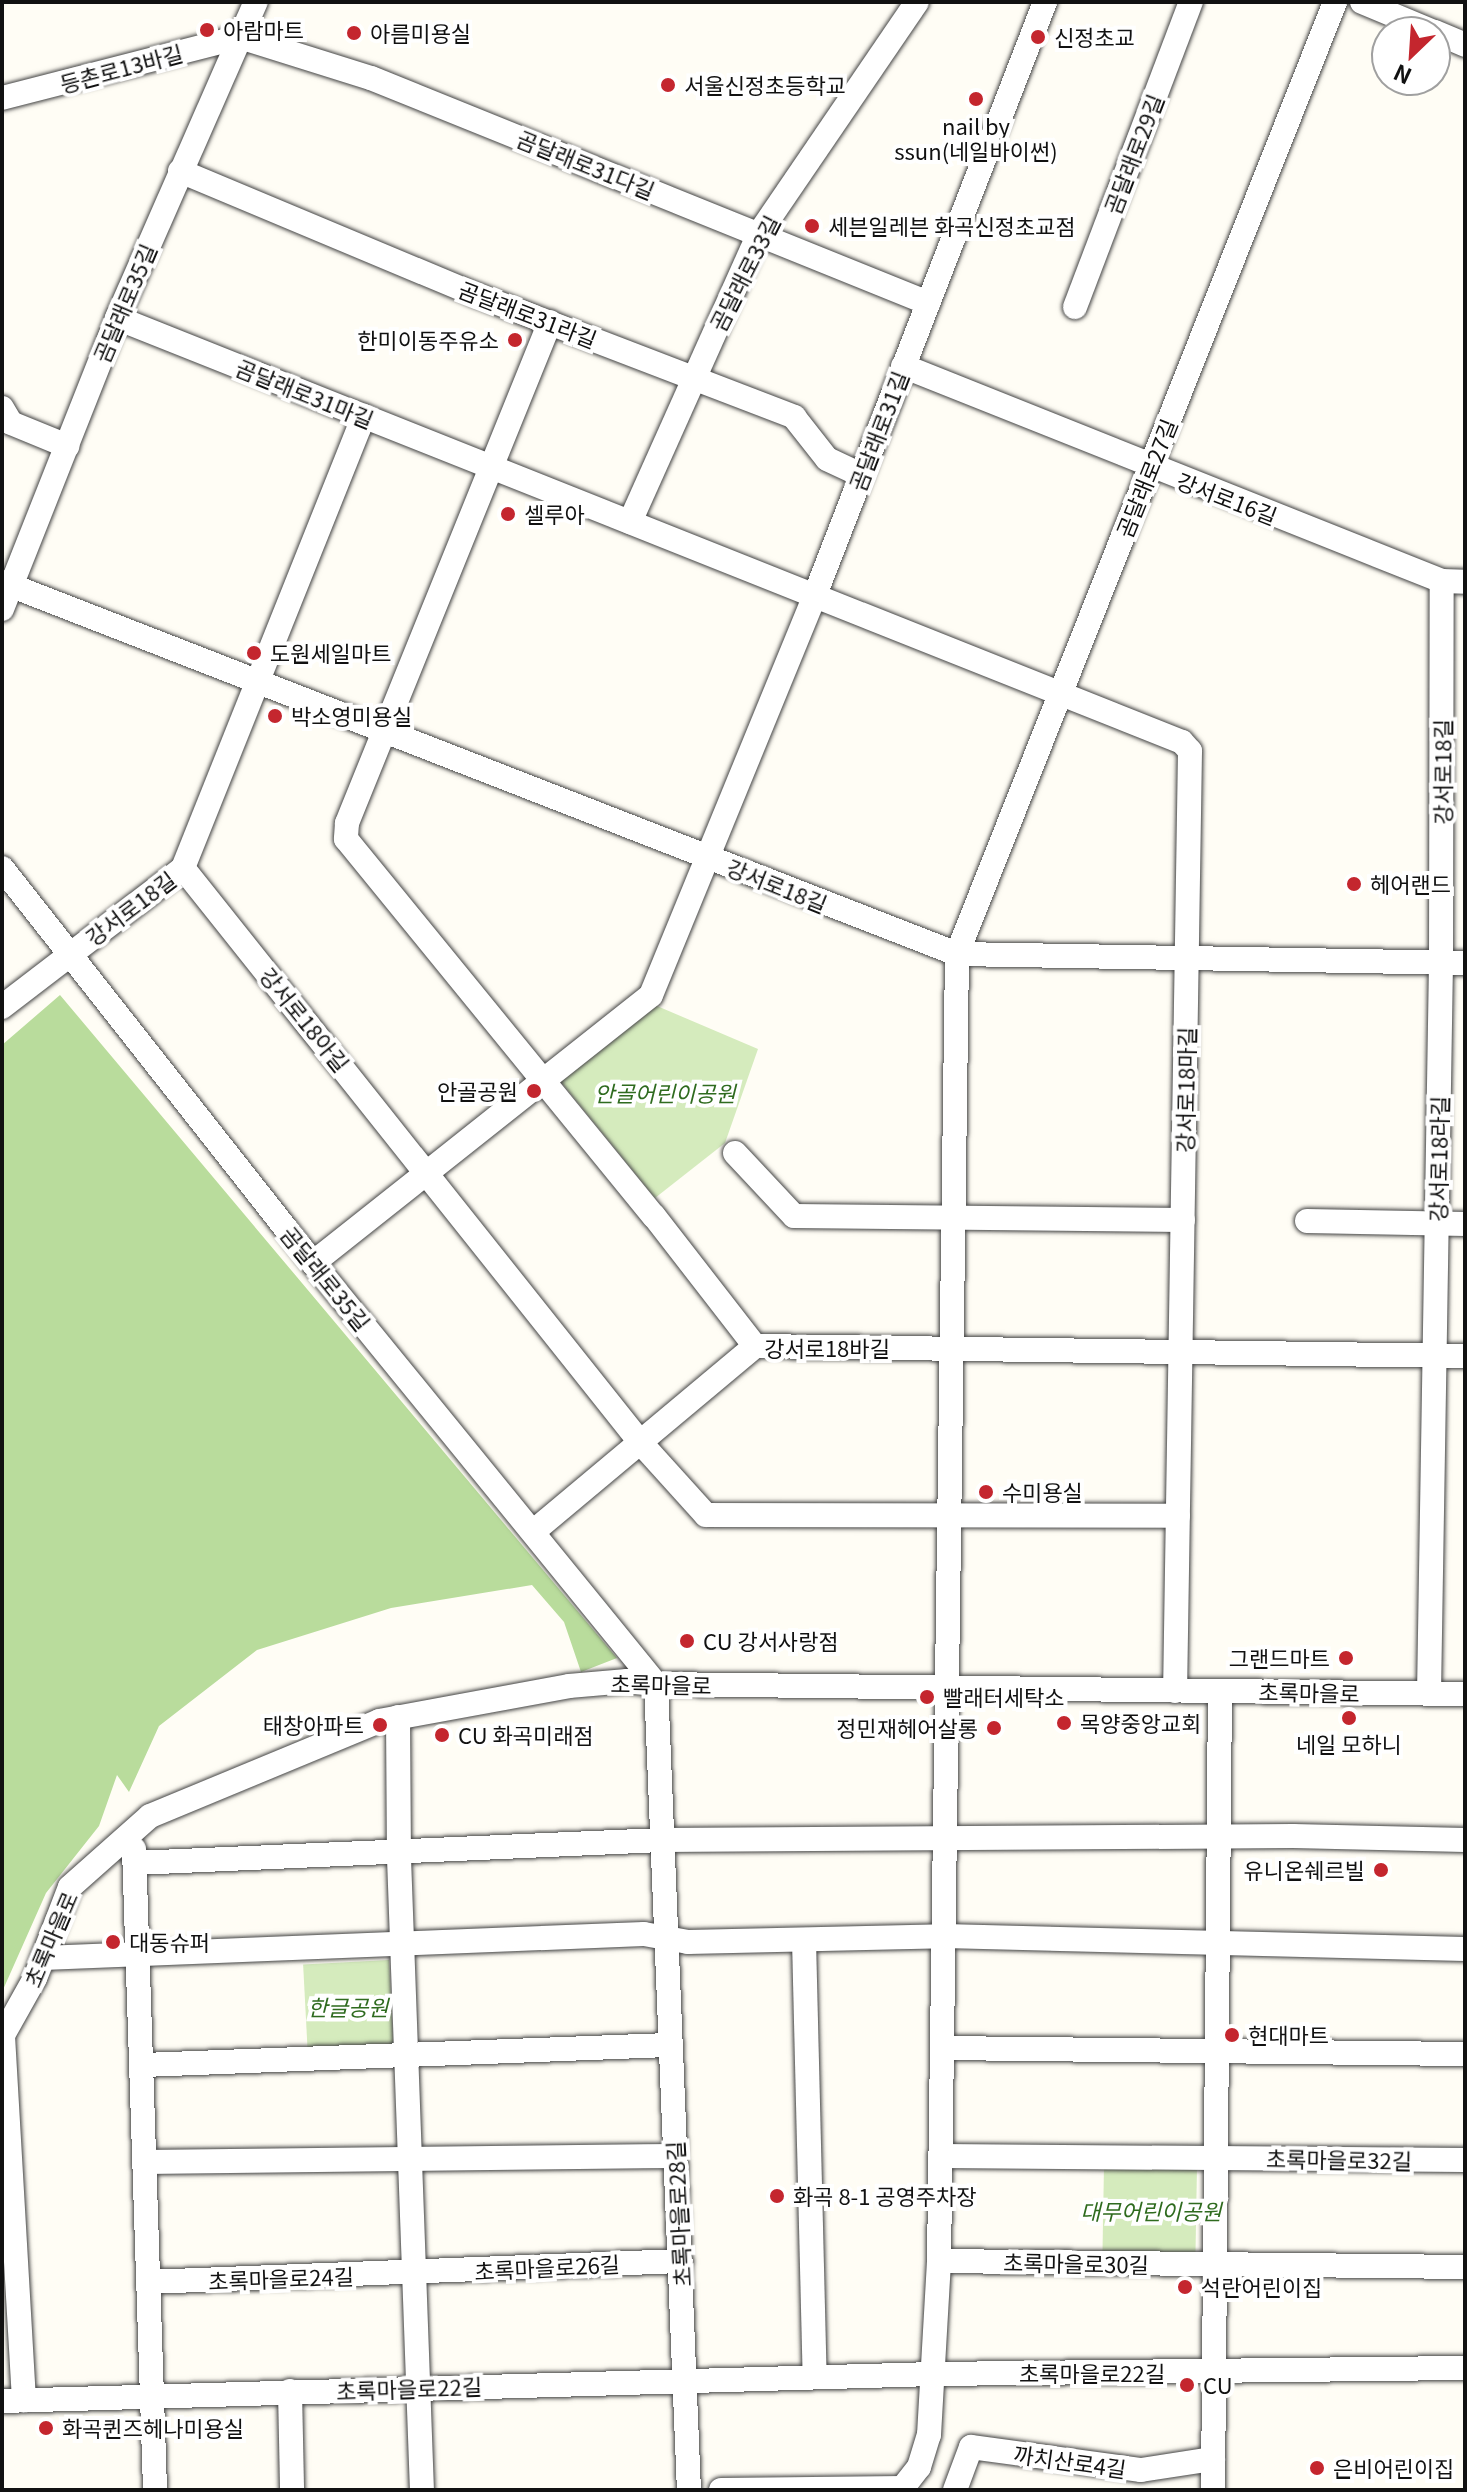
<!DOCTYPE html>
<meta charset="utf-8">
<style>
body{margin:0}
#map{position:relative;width:1467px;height:2492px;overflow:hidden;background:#fffdf5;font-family:Georgia,"Noto Sans KR",serif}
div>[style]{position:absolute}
.green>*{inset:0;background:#d5ebbd;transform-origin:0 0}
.forest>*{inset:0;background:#b9dc9c}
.roads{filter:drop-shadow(0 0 2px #444) drop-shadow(0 0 2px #444)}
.street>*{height:24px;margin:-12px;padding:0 12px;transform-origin:12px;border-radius:12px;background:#fff}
.dots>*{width:22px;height:22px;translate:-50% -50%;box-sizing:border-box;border:4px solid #fff;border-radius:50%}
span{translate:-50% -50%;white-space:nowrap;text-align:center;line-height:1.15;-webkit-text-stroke:8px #fff;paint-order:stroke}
.poi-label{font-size:22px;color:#111}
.left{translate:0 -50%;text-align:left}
.right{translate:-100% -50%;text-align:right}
.street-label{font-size:22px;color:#111}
.park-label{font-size:22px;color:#2f6b1f;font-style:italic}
.frame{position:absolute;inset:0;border:4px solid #111;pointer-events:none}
.north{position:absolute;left:1371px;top:16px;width:80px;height:80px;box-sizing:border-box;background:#fff;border:2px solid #a0a0a0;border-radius:50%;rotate:205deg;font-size:22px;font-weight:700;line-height:32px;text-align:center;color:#111}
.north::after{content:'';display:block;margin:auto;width:28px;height:36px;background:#c4262e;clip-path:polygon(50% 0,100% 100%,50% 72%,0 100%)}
</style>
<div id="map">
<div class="green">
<i style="clip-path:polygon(657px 1006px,758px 1049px,725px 1143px,655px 1198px,561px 1082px)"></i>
<i style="left:389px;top:1960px;width:90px;height:86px;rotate:87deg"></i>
<i style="left:1104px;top:2165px;width:93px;height:90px;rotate:1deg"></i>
</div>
<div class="forest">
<i style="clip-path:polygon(60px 995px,617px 1658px,581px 1672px,564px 1622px,532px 1585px,391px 1608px,257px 1650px,159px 1726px,129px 1792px,117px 1775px,99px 1826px,46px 1893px,2px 1992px,2px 1045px)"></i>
</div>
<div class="roads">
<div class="street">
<i style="left:1362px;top:2px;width:78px;rotate:22.6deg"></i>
<i style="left:1435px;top:32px;width:33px;rotate:23deg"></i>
<i style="left:240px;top:37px;width:137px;rotate:17.4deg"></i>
<i style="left:371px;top:78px;width:601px;rotate:22deg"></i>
<i style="left:2px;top:98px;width:246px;rotate:-14.4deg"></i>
<i style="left:180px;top:171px;width:322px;rotate:22.7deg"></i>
<i style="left:477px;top:295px;width:340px;rotate:21deg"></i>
<i style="left:794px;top:417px;width:53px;rotate:51.8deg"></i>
<i style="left:827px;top:459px;width:38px;rotate:25deg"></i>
<i style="left:1075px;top:307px;width:326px;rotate:-69.2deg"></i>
<i style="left:117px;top:318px;width:1146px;rotate:21.71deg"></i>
<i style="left:1182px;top:742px;width:12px;rotate:48deg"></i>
<i style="left:1190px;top:751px;width:940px;rotate:90.91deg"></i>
<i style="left:550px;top:322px;width:541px;rotate:112.06deg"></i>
<i style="left:347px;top:823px;width:16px;rotate:94deg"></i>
<i style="left:346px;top:839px;width:487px;rotate:50.8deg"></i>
<i style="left:654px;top:1216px;width:165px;rotate:52.2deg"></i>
<i style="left:903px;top:366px;width:580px;rotate:21.75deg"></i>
<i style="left:1442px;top:581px;width:23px;rotate:2deg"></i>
<i style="left:2px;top:408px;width:17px;rotate:59deg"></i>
<i style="left:11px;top:423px;width:61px;rotate:22.3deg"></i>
<i style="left:630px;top:522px;width:318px;rotate:-65.9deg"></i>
<i style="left:760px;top:232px;width:278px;rotate:-55.7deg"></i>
<i style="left:2px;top:582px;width:1025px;rotate:21.28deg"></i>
<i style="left:957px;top:954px;width:508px;rotate:1.01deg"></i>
<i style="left:2px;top:609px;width:313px;rotate:-68.4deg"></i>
<i style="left:117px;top:318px;width:345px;rotate:-66.3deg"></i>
<i style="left:2px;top:868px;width:503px;rotate:51.79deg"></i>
<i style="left:313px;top:1263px;width:543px;rotate:50.83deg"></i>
<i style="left:183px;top:868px;width:734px;rotate:51.47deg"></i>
<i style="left:640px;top:1442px;width:98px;rotate:47.9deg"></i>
<i style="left:706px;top:1515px;width:472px;rotate:0.1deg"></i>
<i style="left:2px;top:1007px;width:228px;rotate:-37.5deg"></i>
<i style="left:183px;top:868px;width:487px;rotate:-68.2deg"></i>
<i style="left:735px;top:1153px;width:86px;rotate:46.9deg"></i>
<i style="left:794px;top:1216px;width:389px;rotate:0.6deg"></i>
<i style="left:1307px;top:1221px;width:158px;rotate:1.1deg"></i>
<i style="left:313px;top:1263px;width:431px;rotate:-38.4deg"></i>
<i style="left:651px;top:995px;width:432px;rotate:-67.7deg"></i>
<i style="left:815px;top:595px;width:636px;rotate:-68.8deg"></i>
<i style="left:534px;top:1531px;width:288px;rotate:-39.9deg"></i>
<i style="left:755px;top:1346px;width:710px;rotate:0.81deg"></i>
<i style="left:656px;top:1684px;width:807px;rotate:87.66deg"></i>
<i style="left:1429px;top:1694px;width:731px;rotate:-89.06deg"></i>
<i style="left:1441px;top:963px;width:382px;rotate:-89.9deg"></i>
<i style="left:398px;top:1717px;width:141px;rotate:89.6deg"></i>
<i style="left:399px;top:1858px;width:632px;rotate:87.92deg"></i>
<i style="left:134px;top:1849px;width:641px;rotate:88.12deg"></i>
<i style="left:135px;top:1863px;width:527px;rotate:-2.5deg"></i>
<i style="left:661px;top:1840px;width:632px;rotate:-0.36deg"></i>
<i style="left:1293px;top:1836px;width:172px;rotate:1.3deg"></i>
<i style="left:804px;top:1940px;width:437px;rotate:88.6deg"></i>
<i style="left:43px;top:1958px;width:601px;rotate:-2.29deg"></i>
<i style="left:644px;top:1934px;width:45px;rotate:10.3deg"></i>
<i style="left:688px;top:1942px;width:256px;rotate:-1.3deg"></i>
<i style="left:944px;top:1936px;width:521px;rotate:1.43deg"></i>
<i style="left:3px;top:2036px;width:365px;rotate:86.7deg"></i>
<i style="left:2px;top:2037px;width:68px;rotate:-60.8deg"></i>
<i style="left:35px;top:1978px;width:97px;rotate:-69deg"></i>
<i style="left:70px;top:1887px;width:107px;rotate:-41.6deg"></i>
<i style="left:150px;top:1816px;width:248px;rotate:-22.5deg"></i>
<i style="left:379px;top:1721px;width:193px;rotate:-10.4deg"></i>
<i style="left:569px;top:1686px;width:58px;rotate:-4.9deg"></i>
<i style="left:627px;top:1681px;width:29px;rotate:6deg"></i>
<i style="left:656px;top:1684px;width:809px;rotate:0.71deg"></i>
<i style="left:942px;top:2048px;width:523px;rotate:0.66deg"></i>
<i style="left:143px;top:2065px;width:526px;rotate:-2.18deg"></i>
<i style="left:941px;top:2156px;width:524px;rotate:0.44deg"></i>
<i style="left:144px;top:2162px;width:531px;rotate:-0.65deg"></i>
<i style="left:939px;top:2261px;width:526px;rotate:0.65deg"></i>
<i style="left:148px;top:2282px;width:533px;rotate:-2.26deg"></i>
<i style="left:290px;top:2391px;width:99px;rotate:88.8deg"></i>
<i style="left:2px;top:2401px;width:932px;rotate:-1.66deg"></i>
<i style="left:934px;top:2374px;width:531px;rotate:-0.65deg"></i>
<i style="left:721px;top:2490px;width:182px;rotate:-0.6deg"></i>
<i style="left:901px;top:2490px;width:29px;rotate:-52deg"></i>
<i style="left:919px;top:2467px;width:34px;rotate:-73deg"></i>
<i style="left:929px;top:2435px;width:174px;rotate:-86.7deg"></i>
<i style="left:939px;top:2261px;width:1307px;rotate:-89.21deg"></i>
<i style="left:957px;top:954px;width:1024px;rotate:-68.34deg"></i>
<i style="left:955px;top:2490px;width:46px;rotate:-69.6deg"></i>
<i style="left:971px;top:2447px;width:172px;rotate:7.7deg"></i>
<i style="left:1141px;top:2470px;width:73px;rotate:-8.7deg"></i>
<i style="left:1213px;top:2490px;width:799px;rotate:-89.5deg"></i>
</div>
</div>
<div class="dots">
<i style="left:207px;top:30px;background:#c4262e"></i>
<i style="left:354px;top:33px;background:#c4262e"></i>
<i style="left:1038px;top:37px;background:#c4262e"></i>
<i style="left:668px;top:85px;background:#c4262e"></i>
<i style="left:976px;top:99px;background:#c4262e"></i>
<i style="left:812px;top:226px;background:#c4262e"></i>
<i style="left:515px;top:340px;background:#c4262e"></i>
<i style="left:508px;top:514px;background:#c4262e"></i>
<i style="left:254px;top:653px;background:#c4262e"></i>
<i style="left:275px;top:716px;background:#c4262e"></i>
<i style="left:1354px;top:884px;background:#c4262e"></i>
<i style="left:534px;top:1091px;background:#c4262e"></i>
<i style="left:986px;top:1492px;background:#c4262e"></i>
<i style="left:687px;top:1641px;background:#c4262e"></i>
<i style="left:1346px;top:1658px;background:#c4262e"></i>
<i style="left:927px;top:1697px;background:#c4262e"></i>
<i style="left:1349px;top:1718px;background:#c4262e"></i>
<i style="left:1064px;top:1723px;background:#c4262e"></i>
<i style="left:380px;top:1725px;background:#c4262e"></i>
<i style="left:994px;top:1728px;background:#c4262e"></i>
<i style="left:442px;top:1735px;background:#c4262e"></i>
<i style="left:1381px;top:1870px;background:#c4262e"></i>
<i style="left:113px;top:1942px;background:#c4262e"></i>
<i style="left:1232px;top:2035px;background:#c4262e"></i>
<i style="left:777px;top:2196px;background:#c4262e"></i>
<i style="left:1185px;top:2287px;background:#c4262e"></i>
<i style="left:1187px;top:2385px;background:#c4262e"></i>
<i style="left:46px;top:2428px;background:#c4262e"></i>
<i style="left:1317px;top:2468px;background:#c4262e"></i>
</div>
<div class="poi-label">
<span class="left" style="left:223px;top:30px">아람마트</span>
<span class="left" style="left:370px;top:33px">아름미용실</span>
<span class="left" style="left:1054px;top:37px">신정초교</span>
<span class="left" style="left:684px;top:85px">서울신정초등학교</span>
<span style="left:976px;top:138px">nail by<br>ssun(네일바이썬)</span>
<span class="left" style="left:828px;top:226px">세븐일레븐 화곡신정초교점</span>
<span class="right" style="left:499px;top:340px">한미이동주유소</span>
<span class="left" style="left:524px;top:514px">셀루아</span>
<span class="left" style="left:270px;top:653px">도원세일마트</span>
<span class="left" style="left:291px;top:716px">박소영미용실</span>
<span class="left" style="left:1370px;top:884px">헤어랜드</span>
<span class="right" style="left:518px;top:1091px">안골공원</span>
<span class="left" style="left:1002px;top:1492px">수미용실</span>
<span class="left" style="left:703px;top:1641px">CU 강서사랑점</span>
<span class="right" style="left:1330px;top:1658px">그랜드마트</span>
<span class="left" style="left:943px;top:1697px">빨래터세탁소</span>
<span class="left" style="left:1080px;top:1723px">목양중앙교회</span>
<span class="right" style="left:364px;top:1725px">태창아파트</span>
<span class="right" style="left:978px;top:1728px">정민재헤어살롱</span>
<span class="left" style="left:458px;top:1735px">CU 화곡미래점</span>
<span style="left:1349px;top:1744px">네일 모하니</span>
<span class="right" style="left:1365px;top:1870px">유니온쉐르빌</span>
<span class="left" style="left:129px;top:1942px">대동슈퍼</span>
<span class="left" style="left:1248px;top:2035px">현대마트</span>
<span class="left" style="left:793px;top:2196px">화곡 8-1 공영주차장</span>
<span class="left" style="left:1201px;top:2287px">석란어린이집</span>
<span class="left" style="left:1203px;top:2385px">CU</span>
<span class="left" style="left:62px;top:2428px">화곡퀸즈헤나미용실</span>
<span class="left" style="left:1333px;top:2468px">은비어린이집</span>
</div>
<div class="street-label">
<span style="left:121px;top:68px;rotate:-15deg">등촌로13바길</span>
<span style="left:1133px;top:154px;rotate:-69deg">곰달래로29길</span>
<span style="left:586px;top:164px;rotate:22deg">곰달래로31다길</span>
<span style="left:744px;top:273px;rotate:-63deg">곰달래로33길</span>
<span style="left:124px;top:303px;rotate:-67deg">곰달래로35길</span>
<span style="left:528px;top:314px;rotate:21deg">곰달래로31라길</span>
<span style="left:305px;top:393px;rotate:22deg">곰달래로31마길</span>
<span style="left:878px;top:431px;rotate:-69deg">곰달래로31길</span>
<span style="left:1146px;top:478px;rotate:-68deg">곰달래로27길</span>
<span style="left:1227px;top:498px;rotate:21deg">강서로16길</span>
<span style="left:1442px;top:772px;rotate:-90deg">강서로18길</span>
<span style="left:777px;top:885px;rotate:22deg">강서로18길</span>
<span style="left:130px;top:908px;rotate:-37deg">강서로18길</span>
<span style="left:305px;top:1019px;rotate:51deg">강서로18아길</span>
<span style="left:1185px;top:1090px;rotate:-89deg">강서로18마길</span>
<span style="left:1438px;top:1159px;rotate:-89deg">강서로18라길</span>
<span style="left:326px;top:1278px;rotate:51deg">곰달래로35길</span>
<span style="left:827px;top:1348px">강서로18바길</span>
<span style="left:661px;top:1684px;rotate:1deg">초록마을로</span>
<span style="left:1309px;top:1692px;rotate:1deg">초록마을로</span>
<span style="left:50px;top:1939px;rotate:-67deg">초록마을로</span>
<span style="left:1339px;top:2159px;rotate:1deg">초록마을로32길</span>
<span style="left:678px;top:2214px;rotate:-93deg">초록마을로28길</span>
<span style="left:1076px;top:2263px;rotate:1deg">초록마을로30길</span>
<span style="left:547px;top:2267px;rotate:-3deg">초록마을로26길</span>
<span style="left:281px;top:2278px;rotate:-2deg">초록마을로24길</span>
<span style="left:1092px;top:2373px">초록마을로22길</span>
<span style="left:409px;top:2388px;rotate:-2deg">초록마을로22길</span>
<span style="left:1070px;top:2461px;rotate:8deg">까치산로4길</span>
</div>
<div class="park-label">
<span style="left:665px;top:1093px">안골어린이공원</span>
<span style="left:348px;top:2007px">한글공원</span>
<span style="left:1151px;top:2211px">대무어린이공원</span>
</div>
<div class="frame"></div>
<div class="north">N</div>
</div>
